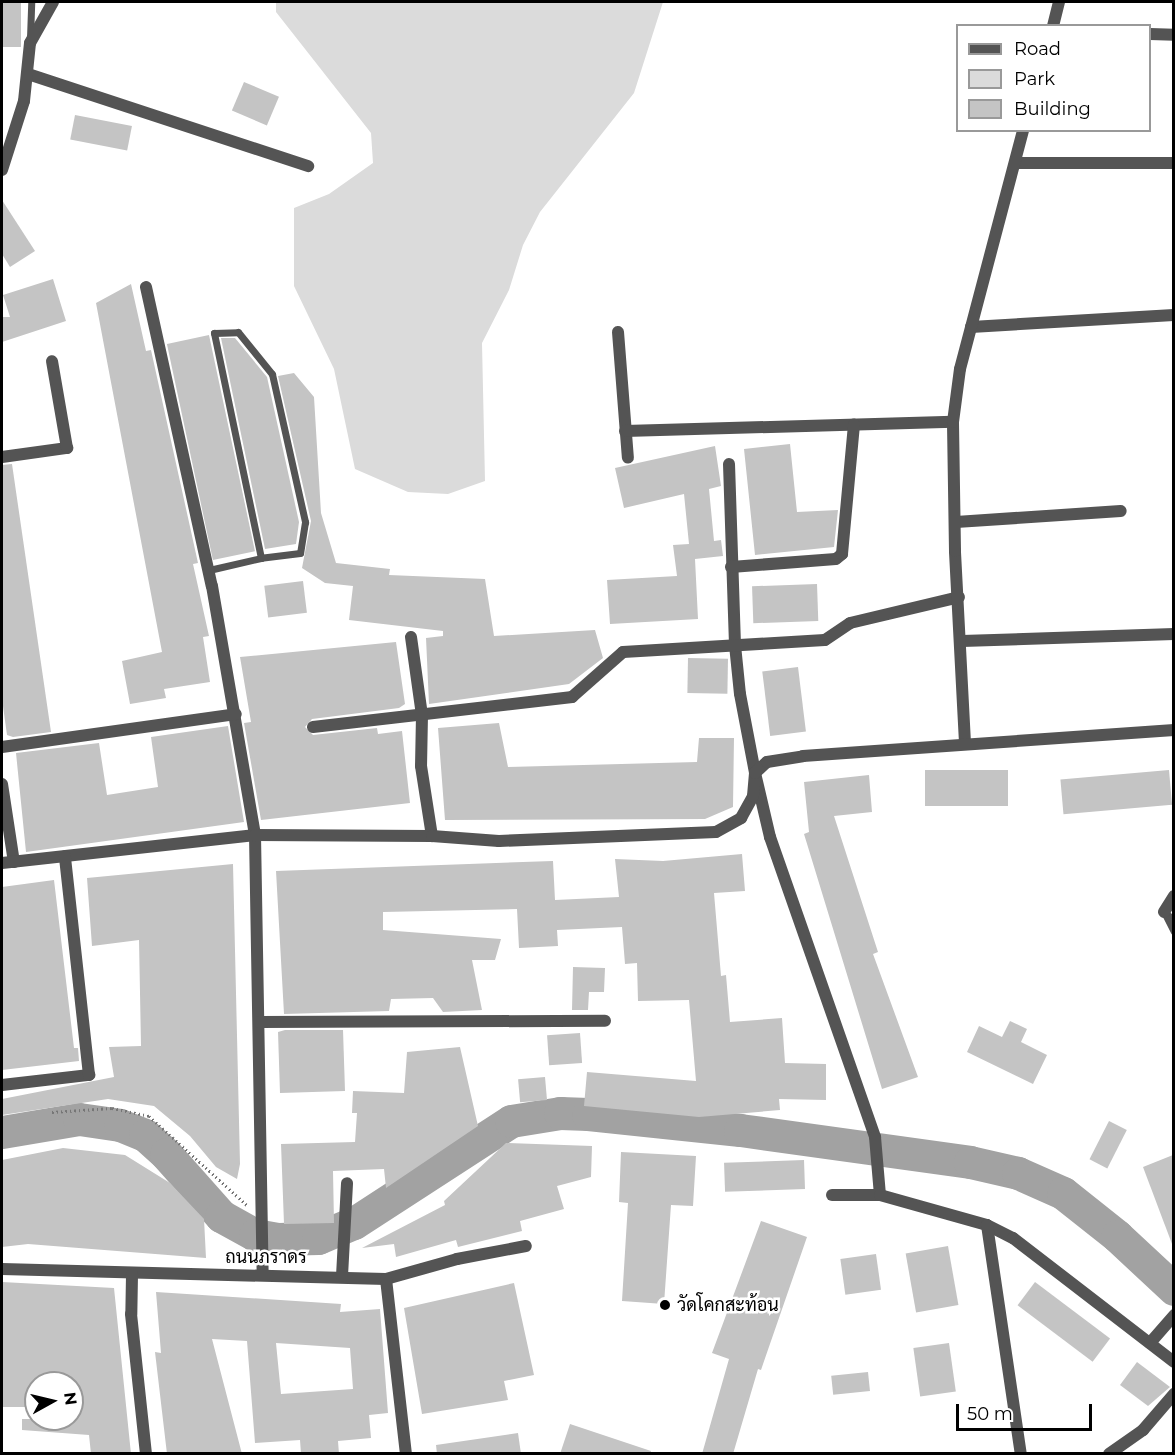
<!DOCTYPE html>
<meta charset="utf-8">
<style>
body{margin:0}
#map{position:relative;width:1175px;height:1455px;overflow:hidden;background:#fff;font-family:Montserrat,Sarabun,sans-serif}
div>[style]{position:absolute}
.green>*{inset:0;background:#dbdbdb}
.river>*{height:33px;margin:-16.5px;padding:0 16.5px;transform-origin:16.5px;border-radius:16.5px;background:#a2a2a2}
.building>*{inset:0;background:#c4c4c4;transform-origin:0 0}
.path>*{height:3px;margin-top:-1.5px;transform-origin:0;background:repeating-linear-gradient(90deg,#767676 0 1.5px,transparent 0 4.5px)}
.lane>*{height:7px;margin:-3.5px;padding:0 3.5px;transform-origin:3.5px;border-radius:3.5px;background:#545454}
.street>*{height:12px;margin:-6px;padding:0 6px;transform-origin:6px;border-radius:6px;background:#545454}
.dots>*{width:16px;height:16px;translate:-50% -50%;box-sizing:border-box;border:3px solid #fff;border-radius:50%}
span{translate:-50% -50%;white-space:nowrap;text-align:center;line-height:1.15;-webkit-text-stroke:5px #fff;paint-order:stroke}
.street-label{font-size:18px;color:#000}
.poi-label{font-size:18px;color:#000}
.left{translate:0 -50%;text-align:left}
.frame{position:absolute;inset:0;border:3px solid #000;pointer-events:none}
.legend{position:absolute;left:956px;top:24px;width:195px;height:108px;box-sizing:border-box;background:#fff;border:2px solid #999;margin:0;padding:8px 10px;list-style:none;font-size:18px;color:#000}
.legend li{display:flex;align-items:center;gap:12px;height:30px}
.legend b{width:30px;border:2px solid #999}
.north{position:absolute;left:24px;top:1371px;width:60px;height:60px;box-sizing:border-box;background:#fff;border:2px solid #999;border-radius:50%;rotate:82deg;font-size:16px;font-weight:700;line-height:24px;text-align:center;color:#000}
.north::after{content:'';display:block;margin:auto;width:21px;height:27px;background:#000;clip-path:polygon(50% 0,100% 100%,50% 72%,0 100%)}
.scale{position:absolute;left:956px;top:1404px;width:136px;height:27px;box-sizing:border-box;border:3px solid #000;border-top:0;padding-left:8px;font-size:18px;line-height:21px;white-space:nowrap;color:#000;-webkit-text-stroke:4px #fff;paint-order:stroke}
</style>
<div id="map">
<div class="green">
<i style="clip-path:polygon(276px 2px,663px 2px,634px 93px,540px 212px,523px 245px,509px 290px,482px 343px,485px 481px,448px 494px,408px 492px,355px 469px,334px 369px,294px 286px,294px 208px,329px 194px,373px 163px,371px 133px,276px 12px)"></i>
</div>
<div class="river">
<i style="left:2px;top:1132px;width:78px;rotate:-9.6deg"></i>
<i style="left:79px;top:1119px;width:41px;rotate:8.3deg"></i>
<i style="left:120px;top:1125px;width:27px;rotate:22deg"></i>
<i style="left:145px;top:1135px;width:28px;rotate:42deg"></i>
<i style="left:166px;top:1154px;width:83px;rotate:48.4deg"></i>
<i style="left:221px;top:1216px;width:39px;rotate:29deg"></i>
<i style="left:255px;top:1235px;width:23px;rotate:10deg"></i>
<i style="left:278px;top:1239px;width:40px;rotate:-1.4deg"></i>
<i style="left:318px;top:1238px;width:39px;rotate:-23deg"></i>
<i style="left:354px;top:1223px;width:187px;rotate:-33deg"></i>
<i style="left:511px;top:1121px;width:50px;rotate:-9.3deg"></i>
<i style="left:560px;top:1113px;width:28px;rotate:2deg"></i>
<i style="left:588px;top:1114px;width:153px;rotate:6deg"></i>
<i style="left:740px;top:1130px;width:232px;rotate:7.9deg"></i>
<i style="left:970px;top:1162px;width:49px;rotate:12.9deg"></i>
<i style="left:1018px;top:1173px;width:49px;rotate:24deg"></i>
<i style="left:1063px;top:1193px;width:69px;rotate:38.5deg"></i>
<i style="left:1117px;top:1236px;width:78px;rotate:42.9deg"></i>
</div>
<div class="building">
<i style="left:2px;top:2px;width:19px;height:45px"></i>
<i style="left:244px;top:82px;width:38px;height:31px;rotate:23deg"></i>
<i style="left:75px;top:115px;width:58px;height:25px;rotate:11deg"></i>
<i style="clip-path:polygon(2px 200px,35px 251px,10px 267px,2px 254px)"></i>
<i style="clip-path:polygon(53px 279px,66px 321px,2px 342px,2px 317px,10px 317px,3px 295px)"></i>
<i style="clip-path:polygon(131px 284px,146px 351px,151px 350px,198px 563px,193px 564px,209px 636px,203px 637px,210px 682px,164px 689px,166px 698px,130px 704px,122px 661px,162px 652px,96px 303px)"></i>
<i style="left:209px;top:335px;width:221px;height:43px;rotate:78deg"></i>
<i style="clip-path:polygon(221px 338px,235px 338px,267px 377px,299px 522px,296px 544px,265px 549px)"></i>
<i style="clip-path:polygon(294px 373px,314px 397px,321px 513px,336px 563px,390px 569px,389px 575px,485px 579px,494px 636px,595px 630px,603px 658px,569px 684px,429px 704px,426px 638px,443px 636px,443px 631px,349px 620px,353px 586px,325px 583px,302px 568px,311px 521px,278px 376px)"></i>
<i style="clip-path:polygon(790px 444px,797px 512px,838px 510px,834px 547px,755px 555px,744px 449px)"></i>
<i style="clip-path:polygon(715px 446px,721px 486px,709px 489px,714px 541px,721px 540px,723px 556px,695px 559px,698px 619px,610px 624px,607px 580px,677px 576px,673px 545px,689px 544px,684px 494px,624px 508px,615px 468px)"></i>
<i style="clip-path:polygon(12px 464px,51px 732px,13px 737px,7px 735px,2px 699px,2px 465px)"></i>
<i style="left:303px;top:581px;width:32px;height:39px;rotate:83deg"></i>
<i style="left:817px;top:584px;width:37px;height:65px;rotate:88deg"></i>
<i style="clip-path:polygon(396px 642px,405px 704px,399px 708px,312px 719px,305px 727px,313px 735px,377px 728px,378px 734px,402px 731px,410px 803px,261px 820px,244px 723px,251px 722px,240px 657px)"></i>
<i style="left:688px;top:658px;width:40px;height:35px;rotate:1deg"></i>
<i style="left:798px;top:667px;width:65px;height:36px;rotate:83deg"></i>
<i style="clip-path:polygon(499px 723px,508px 767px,697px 762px,699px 738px,734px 738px,733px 807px,705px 819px,445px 820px,438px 728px)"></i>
<i style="clip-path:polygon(228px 726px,244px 822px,26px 852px,16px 753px,99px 743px,107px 795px,158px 787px,151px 737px)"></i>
<i style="left:925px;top:770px;width:83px;height:36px"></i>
<i style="left:1169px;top:770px;width:35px;height:109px;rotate:85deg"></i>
<i style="clip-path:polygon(869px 775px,872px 812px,834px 816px,878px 952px,873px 954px,918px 1077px,882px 1089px,804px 834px,809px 832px,804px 782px)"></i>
<i style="clip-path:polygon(742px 854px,745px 891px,714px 893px,721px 976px,726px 975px,730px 1022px,782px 1018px,785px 1063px,826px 1064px,826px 1100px,779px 1099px,780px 1110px,699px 1117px,584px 1106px,587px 1072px,696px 1081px,689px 1000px,638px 1001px,637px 963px,625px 964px,622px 927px,557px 930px,558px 946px,519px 948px,517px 909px,383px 912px,383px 930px,501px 939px,495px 960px,472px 960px,482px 1010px,443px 1012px,433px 998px,391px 999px,389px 1011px,284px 1014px,276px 871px,553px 861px,555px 900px,619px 897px,615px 859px,663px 861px)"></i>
<i style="clip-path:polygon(233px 864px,240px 1164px,237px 1179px,216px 1167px,190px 1136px,154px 1106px,108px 1099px,2px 1115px,2px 1099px,114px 1077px,109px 1047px,141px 1046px,139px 940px,92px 946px,87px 878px)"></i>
<i style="clip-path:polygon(54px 880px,74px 1048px,78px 1048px,79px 1061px,2px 1070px,2px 887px)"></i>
<i style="clip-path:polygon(573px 967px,605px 968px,604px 992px,589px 992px,588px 1010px,572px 1010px)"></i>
<i style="clip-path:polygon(1010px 1021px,1027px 1029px,1021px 1042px,1047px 1055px,1033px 1084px,967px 1052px,979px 1026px,1002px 1037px)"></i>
<i style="clip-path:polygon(285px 1030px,343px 1030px,345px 1091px,280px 1093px,278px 1032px)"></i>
<i style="left:580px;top:1033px;width:30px;height:33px;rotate:86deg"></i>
<i style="clip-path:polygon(460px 1047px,478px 1126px,386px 1188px,384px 1169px,333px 1171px,334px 1223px,284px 1224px,281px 1144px,355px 1142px,357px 1113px,352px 1113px,353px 1091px,404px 1093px,407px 1052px)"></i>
<i style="left:545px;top:1077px;width:23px;height:27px;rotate:85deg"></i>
<i style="left:1109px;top:1121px;width:20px;height:43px;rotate:27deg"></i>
<i style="clip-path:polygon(506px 1143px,592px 1146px,591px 1177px,557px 1186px,564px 1209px,520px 1221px,522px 1231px,458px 1247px,456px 1240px,396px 1257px,394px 1244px,362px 1248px,445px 1205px,444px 1201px)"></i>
<i style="clip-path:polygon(63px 1148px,125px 1155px,170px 1183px,204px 1219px,206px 1258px,28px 1244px,2px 1247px,2px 1160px)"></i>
<i style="clip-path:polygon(621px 1152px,696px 1156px,693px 1206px,671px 1205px,664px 1304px,622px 1301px,628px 1203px,619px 1202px)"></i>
<i style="clip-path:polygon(1173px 1155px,1173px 1244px,1172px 1244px,1143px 1167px)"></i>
<i style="left:804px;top:1160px;width:29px;height:80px;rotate:88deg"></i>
<i style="clip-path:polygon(761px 1221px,807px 1237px,761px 1370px,758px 1369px,733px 1454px,702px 1454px,729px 1359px,712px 1353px)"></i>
<i style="left:948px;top:1246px;width:60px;height:43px;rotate:80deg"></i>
<i style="left:876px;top:1254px;width:36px;height:36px;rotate:82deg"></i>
<i style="clip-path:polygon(2px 1282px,114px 1288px,131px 1454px,91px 1454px,89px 1435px,22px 1430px,22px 1419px,72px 1419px,72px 1383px,36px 1383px,36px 1407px,2px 1407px)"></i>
<i style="left:1035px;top:1282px;width:94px;height:29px;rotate:37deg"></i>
<i style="clip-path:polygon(514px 1283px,534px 1375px,504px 1381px,508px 1400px,422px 1414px,404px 1308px)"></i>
<i style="clip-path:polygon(evenodd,156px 1292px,341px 1304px,340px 1312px,380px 1309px,388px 1413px,369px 1415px,371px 1438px,338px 1441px,339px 1454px,301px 1454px,300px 1440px,255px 1443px,247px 1341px,212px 1339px,242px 1454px,167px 1454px,155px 1352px,161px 1353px,156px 1292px,276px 1343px,350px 1348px,353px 1389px,281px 1394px,276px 1343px)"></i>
<i style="left:949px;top:1343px;width:49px;height:36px;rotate:82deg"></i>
<i style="clip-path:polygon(1137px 1362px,1170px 1387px,1148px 1406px,1120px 1385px)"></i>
<i style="left:868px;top:1372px;width:19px;height:37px;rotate:84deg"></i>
<i style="clip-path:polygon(570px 1424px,651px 1451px,650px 1454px,560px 1454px)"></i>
<i style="clip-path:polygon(518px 1433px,521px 1454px,437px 1454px,436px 1445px)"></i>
</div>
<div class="path">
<i style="left:52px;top:1112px;width:60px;rotate:-3.8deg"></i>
<i style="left:112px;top:1108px;width:38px;rotate:12deg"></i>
<i style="left:149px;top:1116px;width:134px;rotate:42.3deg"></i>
</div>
<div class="lane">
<i style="left:30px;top:38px;width:36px;rotate:-88deg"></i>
<i style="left:209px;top:570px;width:53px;rotate:-13deg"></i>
<i style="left:261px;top:558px;width:230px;rotate:-101.8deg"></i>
<i style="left:214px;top:333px;width:24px;rotate:-2deg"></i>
<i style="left:238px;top:332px;width:54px;rotate:51deg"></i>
<i style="left:272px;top:374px;width:152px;rotate:77.4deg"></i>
<i style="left:305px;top:522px;width:31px;rotate:99deg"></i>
<i style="left:300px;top:553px;width:39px;rotate:173deg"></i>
<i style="left:1174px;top:920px;width:13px;rotate:-141deg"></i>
<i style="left:1164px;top:912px;width:22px;rotate:63deg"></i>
</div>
<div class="street">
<i style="left:1053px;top:26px;width:25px;rotate:-76deg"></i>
<i style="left:1150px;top:34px;width:24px;rotate:2deg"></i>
<i style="left:28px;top:74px;width:295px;rotate:18.2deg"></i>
<i style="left:1015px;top:163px;width:159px"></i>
<i style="left:2px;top:170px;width:72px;rotate:-72.3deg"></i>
<i style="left:24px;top:101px;width:58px;rotate:-84.1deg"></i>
<i style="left:30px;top:43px;width:47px;rotate:-60.7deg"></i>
<i style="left:146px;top:287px;width:306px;rotate:77.6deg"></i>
<i style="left:212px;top:586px;width:253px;rotate:80.2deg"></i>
<i style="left:255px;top:835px;width:438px;rotate:89deg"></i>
<i style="left:971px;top:327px;width:203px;rotate:-3.4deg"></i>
<i style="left:618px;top:332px;width:126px;rotate:85.5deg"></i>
<i style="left:625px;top:431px;width:328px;rotate:-1.6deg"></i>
<i style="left:2px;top:457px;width:66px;rotate:-7.9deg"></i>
<i style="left:67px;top:448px;width:88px;rotate:-99.8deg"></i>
<i style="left:729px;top:464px;width:181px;rotate:88.1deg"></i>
<i style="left:735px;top:645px;width:49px;rotate:84.2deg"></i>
<i style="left:740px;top:694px;width:80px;rotate:79.2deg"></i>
<i style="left:755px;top:773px;width:66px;rotate:76.8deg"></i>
<i style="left:770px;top:837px;width:318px;rotate:70.7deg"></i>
<i style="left:875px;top:1137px;width:58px;rotate:85.1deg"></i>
<i style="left:956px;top:522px;width:165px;rotate:-3.8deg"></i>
<i style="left:731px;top:567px;width:105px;rotate:-4.4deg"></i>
<i style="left:836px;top:559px;width:8px;rotate:-40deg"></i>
<i style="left:842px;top:554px;width:130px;rotate:-84.7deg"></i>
<i style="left:411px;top:637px;width:79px;rotate:82deg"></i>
<i style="left:422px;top:715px;width:51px;rotate:91.1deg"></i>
<i style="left:421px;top:766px;width:71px;rotate:81.1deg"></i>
<i style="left:962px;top:641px;width:212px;rotate:-1.9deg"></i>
<i style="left:313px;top:727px;width:261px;rotate:-6.6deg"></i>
<i style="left:572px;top:697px;width:68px;rotate:-41.4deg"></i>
<i style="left:623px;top:652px;width:202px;rotate:-3.4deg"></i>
<i style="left:825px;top:640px;width:30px;rotate:-34deg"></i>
<i style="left:850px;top:623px;width:112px;rotate:-13.4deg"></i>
<i style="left:965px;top:743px;width:192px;rotate:-93deg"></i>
<i style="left:955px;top:551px;width:129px;rotate:-90.9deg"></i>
<i style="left:953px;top:422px;width:53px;rotate:-82.5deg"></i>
<i style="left:960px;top:369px;width:247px;rotate:-75.2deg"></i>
<i style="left:2px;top:747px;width:236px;rotate:-8deg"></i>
<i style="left:2px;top:784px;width:79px;rotate:81.3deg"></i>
<i style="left:2px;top:863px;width:255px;rotate:-6.3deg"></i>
<i style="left:255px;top:835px;width:177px;rotate:0.3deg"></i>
<i style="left:432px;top:836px;width:67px;rotate:4.3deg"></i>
<i style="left:499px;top:841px;width:217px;rotate:-2.4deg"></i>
<i style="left:716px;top:832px;width:29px;rotate:-29deg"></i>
<i style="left:741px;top:818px;width:25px;rotate:-61deg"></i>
<i style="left:753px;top:796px;width:23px;rotate:-85deg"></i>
<i style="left:755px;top:773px;width:16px;rotate:-43deg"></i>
<i style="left:767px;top:762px;width:36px;rotate:-9deg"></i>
<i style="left:803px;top:756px;width:372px;rotate:-4deg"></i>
<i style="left:1164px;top:912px;width:19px;rotate:-58deg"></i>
<i style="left:259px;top:1022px;width:346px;rotate:-0.2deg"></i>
<i style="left:2px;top:1085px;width:88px;rotate:-6.6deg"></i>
<i style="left:89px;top:1075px;width:220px;rotate:-96.3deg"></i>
<i style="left:832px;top:1195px;width:48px"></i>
<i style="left:880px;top:1195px;width:111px;rotate:15.7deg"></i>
<i style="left:987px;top:1225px;width:29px;rotate:27deg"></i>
<i style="left:1013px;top:1238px;width:203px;rotate:37.6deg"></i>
<i style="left:987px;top:1225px;width:232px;rotate:81.6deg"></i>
<i style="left:2px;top:1269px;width:384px;rotate:1.5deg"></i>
<i style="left:386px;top:1279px;width:74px;rotate:-15.7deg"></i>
<i style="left:457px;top:1259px;width:70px;rotate:-10.7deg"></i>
<i style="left:132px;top:1275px;width:39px;rotate:91deg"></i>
<i style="left:131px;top:1314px;width:141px;rotate:83.9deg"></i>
<i style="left:342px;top:1276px;width:93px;rotate:-86.9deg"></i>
<i style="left:386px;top:1279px;width:176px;rotate:83.5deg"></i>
<i style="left:1150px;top:1343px;width:37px;rotate:-49deg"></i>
<i style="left:1109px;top:1454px;width:42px;rotate:-35.2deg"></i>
<i style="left:1143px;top:1430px;width:48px;rotate:-49.3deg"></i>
</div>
<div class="dots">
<i style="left:665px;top:1305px;background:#000"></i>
</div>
<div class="street-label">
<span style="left:266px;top:1257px">ถนนภราดร</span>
</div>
<div class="poi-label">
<span class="left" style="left:677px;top:1305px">วัดโคกสะท้อน</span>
</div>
<div class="frame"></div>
<ul class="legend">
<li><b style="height:8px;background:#545454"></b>Road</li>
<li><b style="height:16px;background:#dbdbdb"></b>Park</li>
<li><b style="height:16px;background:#c4c4c4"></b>Building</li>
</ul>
<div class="north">N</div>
<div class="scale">50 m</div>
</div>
